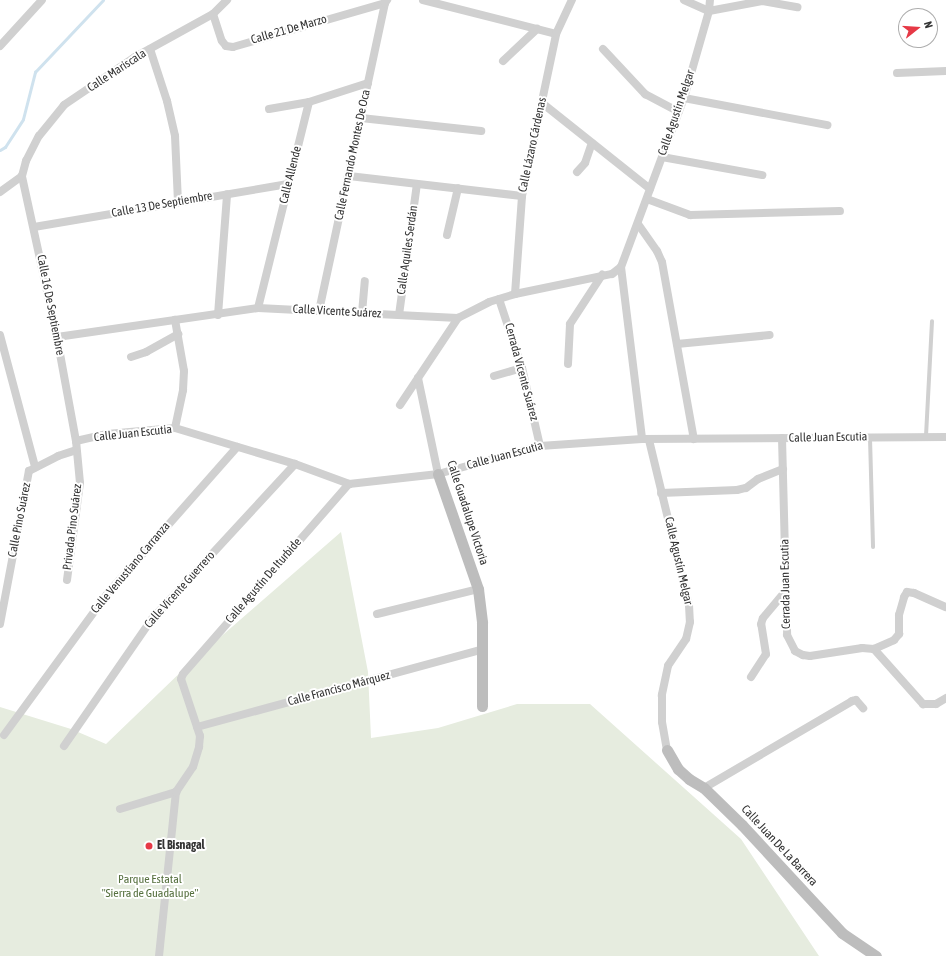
<!DOCTYPE html>
<meta charset="utf-8">
<style>
body{margin:0}
#map{position:relative;width:946px;height:956px;overflow:hidden;background:#fff;font-family:"Asap Condensed",sans-serif}
div>[style]{position:absolute}
.green>*{inset:0;background:#e6ecdf}
.stream>*{height:3px;margin:-1.5px;padding:0 1.5px;transform-origin:1.5px;border-radius:1.5px;background:#cfe2ee}
.lane>*{height:4px;margin:-2px;padding:0 2px;transform-origin:2px;border-radius:2px;background:#d0d0d0}
.street>*{height:8px;margin:-4px;padding:0 4px;transform-origin:4px;border-radius:4px;background:#d0d0d0}
.secondary>*{height:11px;margin:-5.5px;padding:0 5.5px;transform-origin:5.5px;border-radius:5.5px;background:#bdbdbd}
.dots>*{width:11px;height:11px;translate:-50% -50%;box-sizing:border-box;border:2px solid #fff;border-radius:50%}
span{translate:-50% -50%;white-space:nowrap;text-align:center;line-height:1.15;-webkit-text-stroke:4px #fff;paint-order:stroke}
.street-label{font-size:12px;color:#333}
.poi-label{font-size:12px;color:#333;font-weight:700}
.left{translate:0 -50%;text-align:left}
.park-label{font-size:12px;color:#56703f}
.north{position:absolute;left:898px;top:8px;width:40px;height:40px;box-sizing:border-box;background:#fff;border:1px solid #adadad;border-radius:50%;rotate:73deg;font-size:11px;font-weight:700;line-height:16px;text-align:center;color:#333}
.north::after{content:'';display:block;margin:auto;width:14px;height:18px;background:#e63946;clip-path:polygon(50% 0,100% 100%,50% 72%,0 100%)}
</style>
<div id="map">
<div class="green">
<i style="clip-path:polygon(341px 532px,368px 672px,371px 738px,438px 728px,517px 704px,590px 704px,741px 839px,819px 956px,0 956px,0 707px,71px 729px,106px 744px,186px 667px)"></i>
</div>
<div class="stream">
<i style="left:0;top:150px;width:6px;rotate:-31deg"></i>
<i style="left:5px;top:147px;width:33px;rotate:-57deg"></i>
<i style="left:23px;top:119px;width:49px;rotate:-75.7deg"></i>
<i style="left:35px;top:72px;width:99px;rotate:-46.6deg"></i>
</div>
<div class="lane">
<i style="left:926px;top:436px;width:115px;rotate:-87deg"></i>
<i style="left:870px;top:438px;width:109px;rotate:88.4deg"></i>
</div>
<div class="street">
<i style="left:423px;top:0;width:137px;rotate:14.3deg"></i>
<i style="left:684px;top:0;width:27px;rotate:24deg"></i>
<i style="left:709px;top:11px;width:54px;rotate:-10.7deg"></i>
<i style="left:762px;top:1px;width:36px;rotate:10deg"></i>
<i style="left:213px;top:14px;width:28px;rotate:72deg"></i>
<i style="left:222px;top:41px;width:6px;rotate:51deg"></i>
<i style="left:226px;top:46px;width:7px;rotate:8deg"></i>
<i style="left:233px;top:47px;width:158px;rotate:-16.1deg"></i>
<i style="left:0;top:46px;width:62px;rotate:-47.6deg"></i>
<i style="left:150px;top:49px;width:55px;rotate:71.9deg"></i>
<i style="left:167px;top:101px;width:36px;rotate:77deg"></i>
<i style="left:175px;top:136px;width:66px;rotate:87.4deg"></i>
<i style="left:603px;top:49px;width:62px;rotate:47deg"></i>
<i style="left:645px;top:94px;width:38px;rotate:28deg"></i>
<i style="left:503px;top:61px;width:47px;rotate:-43.3deg"></i>
<i style="left:897px;top:73px;width:49px;rotate:-2.3deg"></i>
<i style="left:684px;top:98px;width:146px;rotate:10.7deg"></i>
<i style="left:542px;top:103px;width:138px;rotate:38.5deg"></i>
<i style="left:269px;top:109px;width:41px;rotate:-9.9deg"></i>
<i style="left:309px;top:102px;width:62px;rotate:-17.9deg"></i>
<i style="left:361px;top:118px;width:121px;rotate:6.2deg"></i>
<i style="left:662px;top:157px;width:102px;rotate:10.2deg"></i>
<i style="left:577px;top:172px;width:12px;rotate:-48deg"></i>
<i style="left:585px;top:163px;width:21px;rotate:-71deg"></i>
<i style="left:349px;top:176px;width:174px;rotate:6.6deg"></i>
<i style="left:0;top:192px;width:27px;rotate:-36deg"></i>
<i style="left:647px;top:199px;width:46px;rotate:20.4deg"></i>
<i style="left:690px;top:215px;width:150px;rotate:-1.5deg"></i>
<i style="left:638px;top:224px;width:33px;rotate:55deg"></i>
<i style="left:657px;top:251px;width:12px;rotate:66deg"></i>
<i style="left:662px;top:262px;width:180px;rotate:79.8deg"></i>
<i style="left:34px;top:227px;width:259px;rotate:-9.6deg"></i>
<i style="left:447px;top:235px;width:48px;rotate:-76.8deg"></i>
<i style="left:621px;top:267px;width:173px;rotate:83deg"></i>
<i style="left:515px;top:294px;width:98px;rotate:-85.9deg"></i>
<i style="left:522px;top:196px;width:166px;rotate:-78.1deg"></i>
<i style="left:556px;top:34px;width:38px;rotate:-65deg"></i>
<i style="left:499px;top:299px;width:73px;rotate:71.6deg"></i>
<i style="left:522px;top:368px;width:80px;rotate:77deg"></i>
<i style="left:258px;top:308px;width:212px;rotate:-76.1deg"></i>
<i style="left:319px;top:311px;width:315px;rotate:-77.9deg"></i>
<i style="left:385px;top:3px;width:4px;rotate:-56deg"></i>
<i style="left:362px;top:313px;width:32px;rotate:-85deg"></i>
<i style="left:218px;top:315px;width:121px;rotate:-85.7deg"></i>
<i style="left:399px;top:315px;width:132px;rotate:-82.2deg"></i>
<i style="left:0;top:335px;width:137px;rotate:75.1deg"></i>
<i style="left:57px;top:337px;width:203px;rotate:-8.2deg"></i>
<i style="left:258px;top:308px;width:200px;rotate:2.9deg"></i>
<i style="left:458px;top:318px;width:35px;rotate:-27deg"></i>
<i style="left:489px;top:302px;width:27px;rotate:-17deg"></i>
<i style="left:515px;top:294px;width:99px;rotate:-11.7deg"></i>
<i style="left:612px;top:274px;width:11px;rotate:-38deg"></i>
<i style="left:621px;top:267px;width:180px;rotate:-69.6deg"></i>
<i style="left:684px;top:98px;width:91px;rotate:-74deg"></i>
<i style="left:709px;top:11px;width:11px;rotate:-85deg"></i>
<i style="left:677px;top:344px;width:93px;rotate:-5.5deg"></i>
<i style="left:131px;top:357px;width:16px;rotate:-18deg"></i>
<i style="left:146px;top:352px;width:37px;rotate:-29deg"></i>
<i style="left:568px;top:364px;width:40px;rotate:-87.1deg"></i>
<i style="left:570px;top:324px;width:59px;rotate:-56.9deg"></i>
<i style="left:494px;top:376px;width:29px;rotate:-16deg"></i>
<i style="left:418px;top:378px;width:98px;rotate:78.2deg"></i>
<i style="left:400px;top:405px;width:105px;rotate:-56.3deg"></i>
<i style="left:175px;top:428px;width:39px;rotate:-78deg"></i>
<i style="left:183px;top:390px;width:19px;rotate:-87deg"></i>
<i style="left:184px;top:371px;width:52px;rotate:-100deg"></i>
<i style="left:782px;top:438px;width:197px;rotate:88.5deg"></i>
<i style="left:787px;top:635px;width:18px;rotate:63deg"></i>
<i style="left:795px;top:651px;width:9px;rotate:27deg"></i>
<i style="left:803px;top:655px;width:7px;rotate:8deg"></i>
<i style="left:810px;top:656px;width:53px;rotate:-8.7deg"></i>
<i style="left:862px;top:648px;width:12px;rotate:5deg"></i>
<i style="left:874px;top:649px;width:22px;rotate:-24deg"></i>
<i style="left:894px;top:640px;width:8px;rotate:-50deg"></i>
<i style="left:899px;top:634px;width:19px;rotate:-90deg"></i>
<i style="left:899px;top:615px;width:19px;rotate:-74deg"></i>
<i style="left:904px;top:597px;width:6px;rotate:-59deg"></i>
<i style="left:907px;top:592px;width:7px;rotate:8deg"></i>
<i style="left:914px;top:593px;width:35px;rotate:24deg"></i>
<i style="left:649px;top:440px;width:170px;rotate:76.4deg"></i>
<i style="left:689px;top:605px;width:17px;rotate:87deg"></i>
<i style="left:690px;top:622px;width:17px;rotate:103deg"></i>
<i style="left:686px;top:639px;width:32px;rotate:124deg"></i>
<i style="left:668px;top:666px;width:30px;rotate:102deg"></i>
<i style="left:662px;top:695px;width:27px;rotate:90deg"></i>
<i style="left:662px;top:722px;width:28px;rotate:80deg"></i>
<i style="left:76px;top:441px;width:32px;rotate:-13deg"></i>
<i style="left:107px;top:434px;width:68px;rotate:-5deg"></i>
<i style="left:175px;top:428px;width:125px;rotate:16.7deg"></i>
<i style="left:295px;top:464px;width:58px;rotate:20.3deg"></i>
<i style="left:349px;top:484px;width:90px;rotate:-6.4deg"></i>
<i style="left:438px;top:474px;width:106px;rotate:-15.4deg"></i>
<i style="left:540px;top:446px;width:102px;rotate:-3.9deg"></i>
<i style="left:642px;top:439px;width:304px;rotate:-0.4deg"></i>
<i style="left:661px;top:493px;width:76px;rotate:-2.3deg"></i>
<i style="left:737px;top:490px;width:9px;rotate:-13deg"></i>
<i style="left:746px;top:488px;width:15px;rotate:-37deg"></i>
<i style="left:758px;top:479px;width:27px;rotate:-22deg"></i>
<i style="left:67px;top:580px;width:98px;rotate:-82.4deg"></i>
<i style="left:80px;top:483px;width:42px;rotate:-95.4deg"></i>
<i style="left:76px;top:441px;width:106px;rotate:-100.4deg"></i>
<i style="left:57px;top:337px;width:165px;rotate:-102.3deg"></i>
<i style="left:22px;top:176px;width:16px;rotate:-75deg"></i>
<i style="left:26px;top:161px;width:28px;rotate:-63deg"></i>
<i style="left:39px;top:136px;width:40px;rotate:-51deg"></i>
<i style="left:64px;top:105px;width:86px;rotate:-34.1deg"></i>
<i style="left:135px;top:57px;width:89px;rotate:-28.9deg"></i>
<i style="left:213px;top:14px;width:20px;rotate:-45deg"></i>
<i style="left:377px;top:614px;width:104px;rotate:-13.9deg"></i>
<i style="left:0;top:624px;width:156px;rotate:-79.3deg"></i>
<i style="left:29px;top:471px;width:33px;rotate:-27deg"></i>
<i style="left:58px;top:456px;width:19px;rotate:-18deg"></i>
<i style="left:874px;top:649px;width:74px;rotate:48.3deg"></i>
<i style="left:923px;top:704px;width:13px"></i>
<i style="left:936px;top:704px;width:12px;rotate:-31deg"></i>
<i style="left:751px;top:677px;width:27px;rotate:-57deg"></i>
<i style="left:766px;top:654px;width:30px;rotate:-99deg"></i>
<i style="left:761px;top:624px;width:6px;rotate:-72deg"></i>
<i style="left:763px;top:618px;width:35px;rotate:-50deg"></i>
<i style="left:197px;top:727px;width:294px;rotate:-15.2deg"></i>
<i style="left:4px;top:735px;width:176px;rotate:-53.8deg"></i>
<i style="left:108px;top:593px;width:195px;rotate:-48.5deg"></i>
<i style="left:64px;top:746px;width:155px;rotate:-55.3deg"></i>
<i style="left:152px;top:619px;width:211px;rotate:-47.3deg"></i>
<i style="left:704px;top:788px;width:172px;rotate:-30.4deg"></i>
<i style="left:852px;top:701px;width:4px;rotate:-14deg"></i>
<i style="left:856px;top:700px;width:11px;rotate:49deg"></i>
<i style="left:120px;top:809px;width:59px;rotate:-16.9deg"></i>
<i style="left:159px;top:956px;width:165px;rotate:-84.1deg"></i>
<i style="left:176px;top:792px;width:30px;rotate:-56deg"></i>
<i style="left:193px;top:767px;width:21px;rotate:-73deg"></i>
<i style="left:199px;top:747px;width:11px;rotate:-85deg"></i>
<i style="left:200px;top:736px;width:60px;rotate:-108.4deg"></i>
<i style="left:181px;top:679px;width:5px;rotate:-68deg"></i>
<i style="left:183px;top:674px;width:252px;rotate:-48.9deg"></i>
</div>
<div class="secondary">
<i style="left:438px;top:474px;width:122px;rotate:70.8deg"></i>
<i style="left:478px;top:589px;width:34px;rotate:83deg"></i>
<i style="left:482px;top:623px;width:83px;rotate:90deg"></i>
<i style="left:667px;top:750px;width:22px;rotate:60deg"></i>
<i style="left:678px;top:769px;width:15px;rotate:42deg"></i>
<i style="left:689px;top:779px;width:17px;rotate:31deg"></i>
<i style="left:704px;top:788px;width:53px;rotate:44.2deg"></i>
<i style="left:742px;top:825px;width:147px;rotate:47.2deg"></i>
<i style="left:842px;top:933px;width:41px;rotate:34.1deg"></i>
</div>
<div class="dots">
<i style="left:149px;top:846px;background:#e63946"></i>
</div>
<div class="street-label">
<span style="left:289px;top:30px;rotate:-16deg">Calle 21 De Marzo</span>
<span style="left:117px;top:71px;rotate:-33deg">Calle Mariscala</span>
<span style="left:677px;top:113px;rotate:-71deg">Calle Agustín Melgar</span>
<span style="left:533px;top:145px;rotate:-78deg">Calle Lázaro Cárdenas</span>
<span style="left:353px;top:155px;rotate:-78deg">Calle Fernando Montes De Oca</span>
<span style="left:291px;top:175px;rotate:-76deg">Calle Allende</span>
<span style="left:162px;top:205px;rotate:-10deg">Calle 13 De Septiembre</span>
<span style="left:408px;top:250px;rotate:-82deg">Calle Aquiles Serdán</span>
<span style="left:50px;top:305px;rotate:79deg">Calle 16 De Septiembre</span>
<span style="left:337px;top:312px;rotate:3deg">Calle Vicente Suárez</span>
<span style="left:521px;top:372px;rotate:75deg">Cerrada Vicente Suárez</span>
<span style="left:133px;top:434px;rotate:-6deg">Calle Juan Escutia</span>
<span style="left:828px;top:438px;rotate:-1deg">Calle Juan Escutia</span>
<span style="left:505px;top:456px;rotate:-15deg">Calle Juan Escutia</span>
<span style="left:467px;top:513px;rotate:72deg">Calle Guadalupe Victoria</span>
<span style="left:20px;top:520px;rotate:-79deg">Calle Pino Suárez</span>
<span style="left:73px;top:527px;rotate:-83deg">Privada Pino Suárez</span>
<span style="left:678px;top:561px;rotate:77deg">Calle Agustín Melgar</span>
<span style="left:131px;top:568px;rotate:-50deg">Calle Venustiano Carranza</span>
<span style="left:264px;top:581px;rotate:-49deg">Calle Agustín De Iturbide</span>
<span style="left:786px;top:584px;rotate:-91deg">Cerrada Juan Escutia</span>
<span style="left:180px;top:590px;rotate:-48deg">Calle Vicente Guerrero</span>
<span style="left:339px;top:689px;rotate:-15deg">Calle Francisco Márquez</span>
<span style="left:779px;top:846px;rotate:47deg">Calle Juan De La Barrera</span>
</div>
<div class="poi-label">
<span class="left" style="left:157px;top:846px">El Bisnagal</span>
</div>
<div class="park-label">
<span style="left:150px;top:887px">Parque Estatal<br>"Sierra de Guadalupe"</span>
</div>
<div class="north">N</div>
</div>
